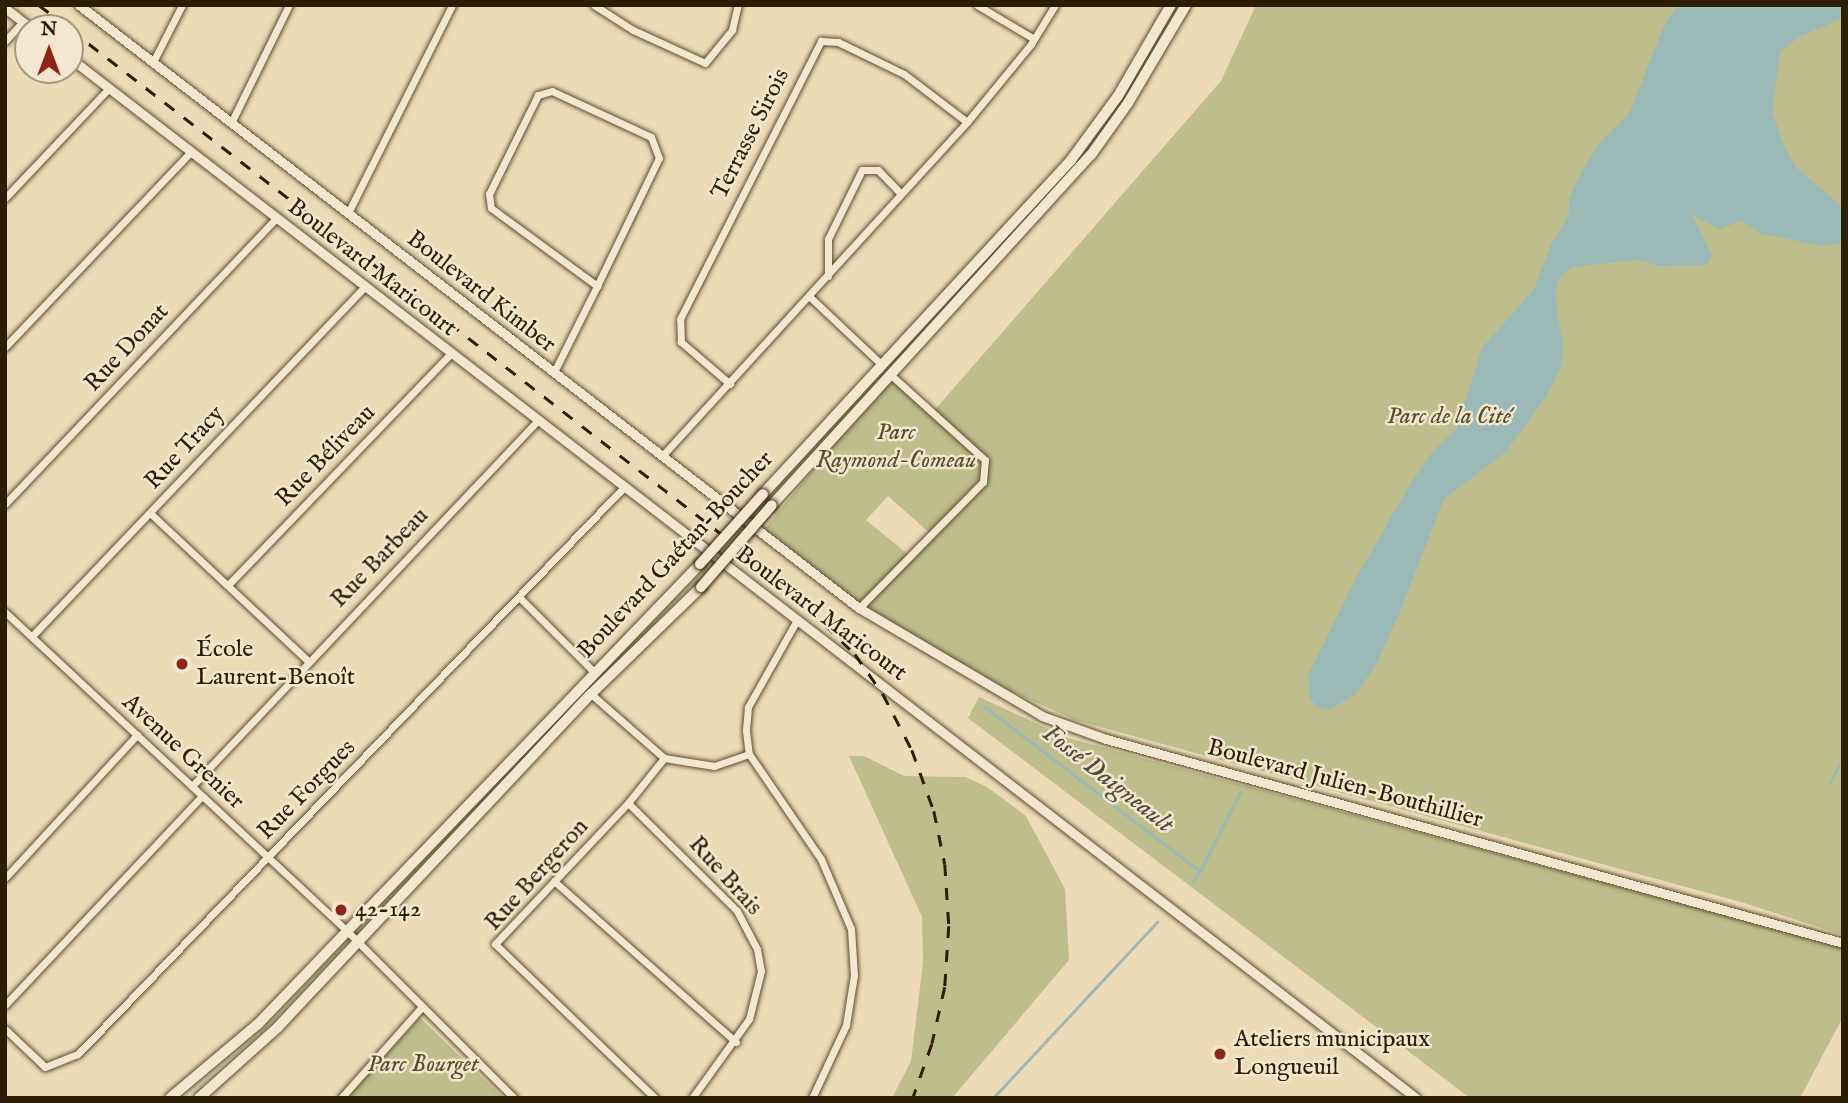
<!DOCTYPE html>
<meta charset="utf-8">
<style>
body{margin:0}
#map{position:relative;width:1848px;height:1103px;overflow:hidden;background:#eddab7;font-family:"IM FELL English",serif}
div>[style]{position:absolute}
.green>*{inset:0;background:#bdbe8b}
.water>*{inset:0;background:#9bb9b7}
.stream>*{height:2.5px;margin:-1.25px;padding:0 1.25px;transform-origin:1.25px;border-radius:1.25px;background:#9bb9b7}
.roads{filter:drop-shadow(0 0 2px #5e4c32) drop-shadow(0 0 2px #5e4c32)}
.minor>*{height:7px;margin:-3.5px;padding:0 3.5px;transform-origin:3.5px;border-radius:3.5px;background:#f3e7d0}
.tertiary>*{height:9px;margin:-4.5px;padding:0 4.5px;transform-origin:4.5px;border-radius:4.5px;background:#f3e7d0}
.secondary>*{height:10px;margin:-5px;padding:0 5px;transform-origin:5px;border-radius:5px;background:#f3e7d0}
.rail>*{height:2.5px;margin-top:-1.25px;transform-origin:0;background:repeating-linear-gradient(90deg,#2e1d05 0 12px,transparent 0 24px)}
.bridges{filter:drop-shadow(0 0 2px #2e1d05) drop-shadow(0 0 2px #2e1d05)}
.secondary-bridge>*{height:10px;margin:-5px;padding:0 5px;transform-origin:5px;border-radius:5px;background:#f3e7d0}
.dots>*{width:19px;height:19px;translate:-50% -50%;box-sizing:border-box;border:4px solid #f3e7d0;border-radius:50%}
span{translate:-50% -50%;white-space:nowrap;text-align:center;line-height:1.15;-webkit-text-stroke:5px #f3e7d0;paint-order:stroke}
.street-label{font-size:24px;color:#2e1d05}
.park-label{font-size:24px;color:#594d2d;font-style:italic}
.poi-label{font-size:24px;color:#2e1d05}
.left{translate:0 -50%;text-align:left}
.water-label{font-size:26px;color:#4f4c3a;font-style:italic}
.frame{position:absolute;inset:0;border:7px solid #2e1d05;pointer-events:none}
.north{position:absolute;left:14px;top:14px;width:70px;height:70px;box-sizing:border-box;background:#f3e7d0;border:2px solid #a4967f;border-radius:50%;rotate:0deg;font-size:19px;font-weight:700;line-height:28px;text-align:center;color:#2e1d05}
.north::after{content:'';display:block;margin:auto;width:24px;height:32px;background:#8f2418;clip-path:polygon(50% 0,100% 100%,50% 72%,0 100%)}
</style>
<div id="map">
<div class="green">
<i style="clip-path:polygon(1256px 5px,1843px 5px,1843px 935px,1741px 902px,1075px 720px,1006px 689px,863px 607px,932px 535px,888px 496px,866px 520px,910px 556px,859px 608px,761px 533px,891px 375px,933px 412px,1221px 81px)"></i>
<i style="clip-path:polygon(979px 697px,1068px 738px,1843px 947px,1843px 1017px,1800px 1098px,1470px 1098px,968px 718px)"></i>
<i style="clip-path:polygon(849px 756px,864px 756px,904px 776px,965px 777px,987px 787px,1026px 816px,1065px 889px,1069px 960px,952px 1098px,892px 1098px,911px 1061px,923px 963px,922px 917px)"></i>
<i style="clip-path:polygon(420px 1018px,504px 1098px,346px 1098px)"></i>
</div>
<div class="water">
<i style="clip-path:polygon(1678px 5px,1843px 5px,1843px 18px,1799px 37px,1780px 52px,1772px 112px,1786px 151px,1797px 168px,1843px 208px,1843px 243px,1822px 246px,1759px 233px,1741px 221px,1720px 229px,1692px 215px,1712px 255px,1707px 265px,1660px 266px,1638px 260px,1571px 267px,1559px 279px,1555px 294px,1563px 348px,1561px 366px,1549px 392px,1506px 452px,1444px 499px,1400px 612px,1376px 665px,1356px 694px,1331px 709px,1317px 708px,1310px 697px,1308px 675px,1356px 578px,1409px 486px,1433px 451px,1457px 428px,1482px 348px,1534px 289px,1551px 245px,1569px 214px,1569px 199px,1579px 176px,1598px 145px,1629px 114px,1665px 23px)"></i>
</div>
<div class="stream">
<i style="left:984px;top:706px;width:272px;rotate:37.4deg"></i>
<i style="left:1200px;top:871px;width:13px;rotate:122deg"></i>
<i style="left:1830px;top:782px;width:26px;rotate:-61deg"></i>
<i style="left:1200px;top:871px;width:88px;rotate:-62.9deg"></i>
<i style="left:993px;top:1098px;width:241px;rotate:-47deg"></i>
</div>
<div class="roads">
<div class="minor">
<i style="left:594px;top:5px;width:46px;rotate:32.7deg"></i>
<i style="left:633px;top:30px;width:79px;rotate:24.6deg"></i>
<i style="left:705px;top:63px;width:43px;rotate:-50.7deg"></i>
<i style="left:732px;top:30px;width:26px;rotate:-77deg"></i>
<i style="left:977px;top:5px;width:66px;rotate:30.8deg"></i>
<i style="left:5px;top:41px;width:26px;rotate:-47deg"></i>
<i style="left:153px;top:62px;width:64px;rotate:-63deg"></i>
<i style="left:231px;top:123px;width:131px;rotate:-63.8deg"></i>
<i style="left:5px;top:198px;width:151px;rotate:-46.6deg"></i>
<i style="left:348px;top:213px;width:233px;rotate:-63.4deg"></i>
<i style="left:828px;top:276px;width:37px;rotate:-90deg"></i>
<i style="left:828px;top:239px;width:77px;rotate:-63.8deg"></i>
<i style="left:862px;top:170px;width:16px"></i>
<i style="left:878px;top:170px;width:33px;rotate:46deg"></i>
<i style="left:811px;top:298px;width:98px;rotate:43.3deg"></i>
<i style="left:5px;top:347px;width:269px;rotate:-46.4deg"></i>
<i style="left:554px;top:372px;width:96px;rotate:-63.4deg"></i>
<i style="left:597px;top:286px;width:142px;rotate:-64.2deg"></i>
<i style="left:659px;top:158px;width:22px;rotate:-111deg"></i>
<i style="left:651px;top:137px;width:109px;rotate:-155.1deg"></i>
<i style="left:552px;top:91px;width:15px;rotate:164deg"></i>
<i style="left:538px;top:95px;width:110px;rotate:116.3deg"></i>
<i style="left:489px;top:194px;width:14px;rotate:82deg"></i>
<i style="left:491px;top:208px;width:132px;rotate:36.3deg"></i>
<i style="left:730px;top:384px;width:65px;rotate:-139.4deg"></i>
<i style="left:681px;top:342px;width:23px;rotate:-92deg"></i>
<i style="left:680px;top:319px;width:312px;rotate:-63.1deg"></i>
<i style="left:821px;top:41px;width:17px;rotate:3deg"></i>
<i style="left:838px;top:42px;width:73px;rotate:25.9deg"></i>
<i style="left:904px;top:74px;width:79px;rotate:37.3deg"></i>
<i style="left:662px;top:456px;width:452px;rotate:-47.6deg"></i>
<i style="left:967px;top:122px;width:101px;rotate:-50.6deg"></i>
<i style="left:1031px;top:44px;width:46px;rotate:-58.4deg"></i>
<i style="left:5px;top:504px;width:394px;rotate:-46.5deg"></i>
<i style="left:150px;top:513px;width:216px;rotate:43.1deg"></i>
<i style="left:228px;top:585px;width:322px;rotate:-46.1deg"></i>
<i style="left:521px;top:599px;width:105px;rotate:45deg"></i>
<i style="left:859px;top:608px;width:177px;rotate:-45.5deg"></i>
<i style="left:983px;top:482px;width:22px;rotate:-85deg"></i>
<i style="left:985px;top:460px;width:127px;rotate:-137.9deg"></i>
<i style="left:5px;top:612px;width:466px;rotate:43deg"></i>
<i style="left:346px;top:930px;width:238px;rotate:45deg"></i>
<i style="left:797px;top:620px;width:100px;rotate:119.4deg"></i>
<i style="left:748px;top:707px;width:24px;rotate:95deg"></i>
<i style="left:746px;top:731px;width:23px;rotate:83deg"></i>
<i style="left:749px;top:754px;width:127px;rotate:55.6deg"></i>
<i style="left:821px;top:859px;width:76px;rotate:66.8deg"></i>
<i style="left:851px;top:929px;width:46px;rotate:86.3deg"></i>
<i style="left:854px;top:975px;width:51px;rotate:99.1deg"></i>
<i style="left:846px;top:1025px;width:81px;rotate:115deg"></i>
<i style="left:32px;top:636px;width:483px;rotate:-46.4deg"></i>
<i style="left:591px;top:694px;width:97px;rotate:41.2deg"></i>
<i style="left:664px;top:758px;width:51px;rotate:9.1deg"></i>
<i style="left:714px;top:766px;width:37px;rotate:-19deg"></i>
<i style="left:192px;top:786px;width:505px;rotate:-46.6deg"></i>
<i style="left:628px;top:803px;width:153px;rotate:44.7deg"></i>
<i style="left:737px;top:911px;width:43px;rotate:62.2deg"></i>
<i style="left:757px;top:949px;width:22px;rotate:80deg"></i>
<i style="left:761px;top:971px;width:49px;rotate:104deg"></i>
<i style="left:749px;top:1019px;width:97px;rotate:125.8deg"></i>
<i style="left:5px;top:878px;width:195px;rotate:-47.3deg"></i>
<i style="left:554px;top:881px;width:243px;rotate:41.5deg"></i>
<i style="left:5px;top:1005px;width:287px;rotate:-46.7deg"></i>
<i style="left:5px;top:1029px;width:55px;rotate:43.5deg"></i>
<i style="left:45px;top:1067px;width:35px;rotate:-22deg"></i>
<i style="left:78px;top:1054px;width:787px;rotate:-46.08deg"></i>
<i style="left:341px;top:1098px;width:120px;rotate:-48.4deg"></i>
<i style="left:655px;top:1098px;width:222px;rotate:-136.1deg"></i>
<i style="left:495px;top:944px;width:194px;rotate:-46.7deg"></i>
<i style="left:628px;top:803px;width:58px;rotate:-51.3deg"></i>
</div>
<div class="tertiary">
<i style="left:79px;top:5px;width:986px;rotate:37.71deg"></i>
<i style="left:859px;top:608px;width:212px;rotate:30.5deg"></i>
<i style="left:1042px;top:716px;width:68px;rotate:19.8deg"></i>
<i style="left:1106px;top:739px;width:765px;rotate:15.47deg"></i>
<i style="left:5px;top:8px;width:33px;rotate:38deg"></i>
<i style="left:70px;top:58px;width:1701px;rotate:37.69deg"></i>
</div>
<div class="secondary">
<i style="left:763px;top:494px;width:454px;rotate:-47.3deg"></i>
<i style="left:1071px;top:160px;width:79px;rotate:-53.7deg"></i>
<i style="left:1118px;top:96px;width:105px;rotate:-59.8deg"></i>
<i style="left:772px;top:505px;width:474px;rotate:-47.7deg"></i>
<i style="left:1091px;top:155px;width:64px;rotate:-54.6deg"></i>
<i style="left:1128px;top:103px;width:114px;rotate:-59.4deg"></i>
<i style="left:170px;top:1098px;width:115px;rotate:-40.1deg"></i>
<i style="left:258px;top:1024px;width:638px;rotate:-46.14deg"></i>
<i style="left:199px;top:1098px;width:106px;rotate:-41.9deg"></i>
<i style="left:278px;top:1027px;width:457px;rotate:-46.8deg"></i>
<i style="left:591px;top:694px;width:153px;rotate:-44.2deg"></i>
</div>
</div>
<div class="rail">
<i style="left:39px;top:5px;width:38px;rotate:37deg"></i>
<i style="left:70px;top:29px;width:890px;rotate:37.78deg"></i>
<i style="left:773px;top:574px;width:115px;rotate:44.3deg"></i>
<i style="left:855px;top:654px;width:49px;rotate:55deg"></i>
<i style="left:883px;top:694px;width:63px;rotate:62.6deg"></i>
<i style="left:912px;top:750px;width:65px;rotate:70.2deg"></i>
<i style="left:934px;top:811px;width:54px;rotate:78.3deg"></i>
<i style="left:945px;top:864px;width:62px;rotate:86.3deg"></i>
<i style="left:949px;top:926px;width:61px;rotate:93.8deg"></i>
<i style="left:945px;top:987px;width:58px;rotate:102.8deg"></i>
<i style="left:932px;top:1044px;width:57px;rotate:109.4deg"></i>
</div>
<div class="bridges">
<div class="secondary-bridge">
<i style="left:700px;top:564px;width:94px;rotate:-48deg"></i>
<i style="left:701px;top:587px;width:108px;rotate:-49.1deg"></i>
</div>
</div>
<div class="dots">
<i style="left:182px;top:664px;background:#8f2418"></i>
<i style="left:341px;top:910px;background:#8f2418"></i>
<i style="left:1220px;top:1054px;background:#8f2418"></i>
</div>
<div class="street-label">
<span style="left:751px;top:134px;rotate:-63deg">Terrasse Sirois</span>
<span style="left:372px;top:268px;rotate:38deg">Boulevard Maricourt</span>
<span style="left:481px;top:292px;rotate:38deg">Boulevard Kimber</span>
<span style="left:127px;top:348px;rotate:-47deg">Rue Donat</span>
<span style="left:185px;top:448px;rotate:-47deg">Rue Tracy</span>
<span style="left:326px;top:456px;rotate:-46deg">Rue Béliveau</span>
<span style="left:676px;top:555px;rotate:-47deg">Boulevard Gaétan-Boucher</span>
<span style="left:380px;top:558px;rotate:-46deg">Rue Barbeau</span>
<span style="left:821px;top:614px;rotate:37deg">Boulevard Maricourt</span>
<span style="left:183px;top:752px;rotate:43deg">Avenue Grenier</span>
<span style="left:1345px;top:784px;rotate:15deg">Boulevard Julien-Bouthillier</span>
<span style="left:307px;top:790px;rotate:-46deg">Rue Forgues</span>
<span style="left:537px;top:875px;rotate:-48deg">Rue Bergeron</span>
<span style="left:725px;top:876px;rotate:48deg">Rue Brais</span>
</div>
<div class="park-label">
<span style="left:1449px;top:417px">Parc de la Cité</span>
<span style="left:896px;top:447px">Parc<br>Raymond-Comeau</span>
<span style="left:423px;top:1065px">Parc Bourget</span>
</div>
<div class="poi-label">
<span class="left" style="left:196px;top:664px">École<br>Laurent-Benoît</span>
<span class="left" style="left:355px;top:910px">42-142</span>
<span class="left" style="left:1234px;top:1054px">Ateliers municipaux<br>Longueuil</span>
</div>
<div class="water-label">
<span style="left:1108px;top:779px;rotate:38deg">Fossé Daigneault</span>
</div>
<div class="frame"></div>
<div class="north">N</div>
</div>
